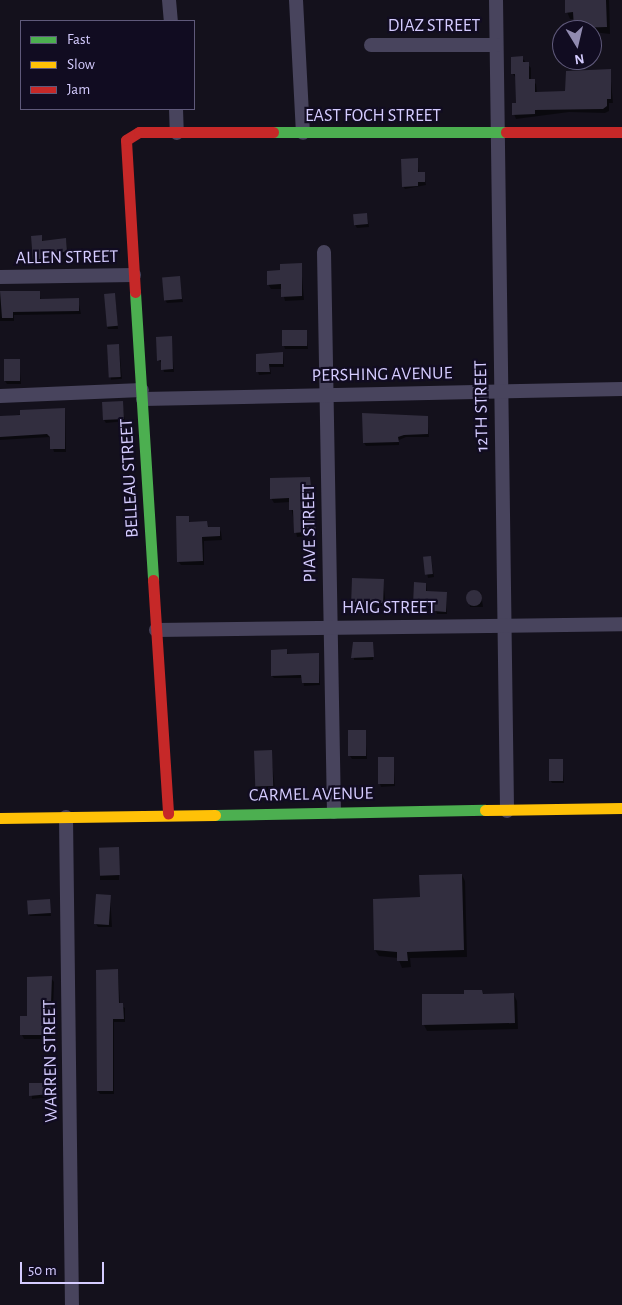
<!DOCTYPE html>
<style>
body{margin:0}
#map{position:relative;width:622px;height:1305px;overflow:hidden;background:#14111c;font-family:"Alegreya Sans",sans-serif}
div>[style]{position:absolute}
.shadow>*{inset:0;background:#0007;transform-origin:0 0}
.building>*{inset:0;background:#322e3f;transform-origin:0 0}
.round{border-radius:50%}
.street>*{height:14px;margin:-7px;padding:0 7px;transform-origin:7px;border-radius:7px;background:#48445d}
.fast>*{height:11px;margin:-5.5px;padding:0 5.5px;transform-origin:5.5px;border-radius:5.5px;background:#4caf50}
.slow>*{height:11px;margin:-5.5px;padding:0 5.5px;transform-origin:5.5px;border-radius:5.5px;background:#ffc107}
.jam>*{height:11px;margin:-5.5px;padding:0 5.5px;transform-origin:5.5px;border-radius:5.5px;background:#c62828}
span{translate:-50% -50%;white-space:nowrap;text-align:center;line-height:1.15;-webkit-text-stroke:4.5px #110c21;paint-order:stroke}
.street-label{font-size:18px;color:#d5ccff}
.legend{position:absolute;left:20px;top:20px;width:175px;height:90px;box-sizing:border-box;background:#110c21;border:1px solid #5f597a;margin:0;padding:6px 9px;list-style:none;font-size:15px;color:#d5ccff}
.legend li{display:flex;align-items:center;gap:10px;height:25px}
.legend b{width:25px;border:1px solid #5f597a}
.north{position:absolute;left:552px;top:20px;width:50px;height:50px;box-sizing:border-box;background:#110c21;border:1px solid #5f597a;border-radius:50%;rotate:171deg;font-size:14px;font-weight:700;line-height:20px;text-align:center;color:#d5ccff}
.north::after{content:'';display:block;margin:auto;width:18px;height:22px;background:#918bb0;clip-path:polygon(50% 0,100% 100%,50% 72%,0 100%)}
.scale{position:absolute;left:20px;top:1262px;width:84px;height:22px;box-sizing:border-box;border:2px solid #d5ccff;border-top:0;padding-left:6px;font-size:15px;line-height:18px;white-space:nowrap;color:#d5ccff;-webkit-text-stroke:4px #110c21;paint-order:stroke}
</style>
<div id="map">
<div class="shadow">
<i style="clip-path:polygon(566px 0,609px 0,610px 34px,576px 30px,575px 19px,570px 19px,567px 12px)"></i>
<i style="clip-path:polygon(522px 58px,531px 68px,531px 80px,536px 84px,537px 93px,566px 92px,610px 70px,613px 103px,609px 103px,609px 111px,605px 113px,569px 112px,516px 119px,514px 114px,517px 105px,516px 78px,512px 73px)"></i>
<i style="clip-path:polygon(417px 160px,419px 174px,424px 173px,426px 185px,405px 189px,403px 186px)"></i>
<i style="clip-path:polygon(367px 214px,369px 227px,357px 228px,355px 225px)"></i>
<i style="clip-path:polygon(41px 236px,43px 242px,66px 239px,68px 254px,35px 263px)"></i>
<i style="clip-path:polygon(301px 264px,304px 300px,285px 301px,282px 289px,271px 289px,268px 284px)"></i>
<i style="clip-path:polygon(179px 278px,183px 302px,167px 303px,165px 300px)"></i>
<i style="clip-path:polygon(0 291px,39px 292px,41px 300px,78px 300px,81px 314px,14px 315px,14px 321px,0 321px)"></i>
<i style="clip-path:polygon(115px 294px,118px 329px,108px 329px,107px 326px)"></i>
<i style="clip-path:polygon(306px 331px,308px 349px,285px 349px,284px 346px)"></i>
<i style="clip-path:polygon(171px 338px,174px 372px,164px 372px,162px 363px,158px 360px)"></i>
<i style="left:119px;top:345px;width:34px;height:11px;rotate:85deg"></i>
<i style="clip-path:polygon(283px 353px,284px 367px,270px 367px,271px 374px,259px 375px,258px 372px)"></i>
<i style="clip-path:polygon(19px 360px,21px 384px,7px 384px,5px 381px)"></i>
<i style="clip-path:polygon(122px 403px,125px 421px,106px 423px,104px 420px)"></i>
<i style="clip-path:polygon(65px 409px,66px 452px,54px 452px,50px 437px,0 440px,0 417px)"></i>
<i style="clip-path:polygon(427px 417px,429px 437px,406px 437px,399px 440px,399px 445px,366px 446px,364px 443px)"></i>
<i style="clip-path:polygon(309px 478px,317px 535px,297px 537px,290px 502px,274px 503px,271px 498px)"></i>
<i style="clip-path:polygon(188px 517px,190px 523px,207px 523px,209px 528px,219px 528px,221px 532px,222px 540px,204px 541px,204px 565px,181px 565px,178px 561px)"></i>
<i style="clip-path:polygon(431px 557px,434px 577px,428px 578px,424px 558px)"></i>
<i style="clip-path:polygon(383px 580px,386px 606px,356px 606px,353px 601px)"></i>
<i style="clip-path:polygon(415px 584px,426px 584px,427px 592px,446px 593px,447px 614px,437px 614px,435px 608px,416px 608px)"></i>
<i style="clip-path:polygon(468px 592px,481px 592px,483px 607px,470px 607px)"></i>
<i style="left:354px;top:643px;width:19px;height:17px"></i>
<i style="clip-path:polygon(287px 651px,288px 655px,318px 654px,320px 685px,304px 686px,303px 678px,274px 678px,272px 676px)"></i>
<i style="clip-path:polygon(365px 731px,367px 759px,352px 759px,350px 756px)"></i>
<i style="clip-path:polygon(271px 752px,275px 790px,259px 791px,256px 786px)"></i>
<i style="clip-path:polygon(393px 758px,395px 786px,381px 787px,380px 784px)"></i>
<i style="clip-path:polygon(562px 760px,564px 783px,552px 783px,550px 780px)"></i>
<i style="left:100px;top:849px;width:19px;height:31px"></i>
<i style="clip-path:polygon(462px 875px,465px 881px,467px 957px,410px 958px,411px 967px,402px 968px,398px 958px,379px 956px,375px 950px,421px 898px)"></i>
<i style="clip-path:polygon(110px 896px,112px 927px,98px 927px,96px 924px)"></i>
<i style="clip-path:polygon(49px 900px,51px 916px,30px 916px,28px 913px)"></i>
<i style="clip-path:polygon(97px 971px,118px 971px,120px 1005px,125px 1008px,125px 1022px,114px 1022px,114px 1094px,100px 1094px,98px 1091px)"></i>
<i style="clip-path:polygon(51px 978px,54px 982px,52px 1039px,24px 1039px,22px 1035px,28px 1017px)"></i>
<i style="clip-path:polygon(482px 991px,484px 995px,514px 995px,517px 1001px,518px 1029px,427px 1031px,424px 1025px,465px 995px)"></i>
<i style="clip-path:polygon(31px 1084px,49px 1084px,51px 1097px,32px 1099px)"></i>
</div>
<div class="building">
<i style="clip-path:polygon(565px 0,606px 0,607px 27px,574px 28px,573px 12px,565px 13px)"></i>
<i style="clip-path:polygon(523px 56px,523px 62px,529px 62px,529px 79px,535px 79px,535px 92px,565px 91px,566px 71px,611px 69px,611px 99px,607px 99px,607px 106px,603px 109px,535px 110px,535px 114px,512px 115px,512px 103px,516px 103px,515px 74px,511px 74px,511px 57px)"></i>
<i style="clip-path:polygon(418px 158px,418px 172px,425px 172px,425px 182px,418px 182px,418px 186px,402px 187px,401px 159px)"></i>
<i style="left:367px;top:213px;width:11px;height:14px;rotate:85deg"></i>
<i style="clip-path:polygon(42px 235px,42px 241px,66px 238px,67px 251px,33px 261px,31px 236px)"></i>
<i style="clip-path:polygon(302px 263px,302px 296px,281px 297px,281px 284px,267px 285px,267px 271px,280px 270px,280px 264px)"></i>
<i style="left:180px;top:276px;width:23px;height:18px;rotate:85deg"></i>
<i style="clip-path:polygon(0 291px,40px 291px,40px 299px,79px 298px,79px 311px,13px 312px,13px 318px,2px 318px)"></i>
<i style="left:115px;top:293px;width:33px;height:11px;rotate:85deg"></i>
<i style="left:282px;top:330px;width:25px;height:16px"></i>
<i style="clip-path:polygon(172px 336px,173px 369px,161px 370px,161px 360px,157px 361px,156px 337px)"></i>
<i style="left:119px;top:344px;width:33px;height:12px;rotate:87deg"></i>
<i style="clip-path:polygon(283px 352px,283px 364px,269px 364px,270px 372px,256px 372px,256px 354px)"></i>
<i style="left:4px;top:359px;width:16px;height:22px"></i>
<i style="left:123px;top:401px;width:18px;height:21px;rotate:87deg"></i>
<i style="clip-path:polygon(65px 408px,65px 449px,50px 449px,50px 437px,47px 434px,0 437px,0 416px,20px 415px,20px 410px)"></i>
<i style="clip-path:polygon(362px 413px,428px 416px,428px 434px,404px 435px,398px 437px,399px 442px,363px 443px)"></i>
<i style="clip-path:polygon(310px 477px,316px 531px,294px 533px,293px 510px,289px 510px,289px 498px,270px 499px,270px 478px)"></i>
<i style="clip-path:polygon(176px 516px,189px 516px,189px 522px,207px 521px,208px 527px,220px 527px,220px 536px,202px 537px,203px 561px,177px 562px)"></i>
<i style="left:431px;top:556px;width:18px;height:8px;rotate:84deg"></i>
<i style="left:352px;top:578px;width:32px;height:24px;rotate:2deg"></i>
<i style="clip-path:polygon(414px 582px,426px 583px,426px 591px,447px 592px,446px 612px,434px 611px,434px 606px,413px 605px)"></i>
<i class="round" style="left:466px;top:590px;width:16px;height:16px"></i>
<i style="clip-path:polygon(353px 642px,373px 642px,374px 657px,351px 658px)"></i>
<i style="clip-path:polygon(287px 649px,287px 654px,319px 653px,319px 683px,302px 683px,301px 675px,271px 676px,271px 650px)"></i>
<i style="left:366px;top:730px;width:26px;height:18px;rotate:90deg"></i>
<i style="left:272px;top:750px;width:36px;height:18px;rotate:88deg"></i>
<i style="left:378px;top:757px;width:16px;height:27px"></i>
<i style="left:549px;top:759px;width:14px;height:22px"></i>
<i style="left:119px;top:847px;width:28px;height:20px;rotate:88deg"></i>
<i style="clip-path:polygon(462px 874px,464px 950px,407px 952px,408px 961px,397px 961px,397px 952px,374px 950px,373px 899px,420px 897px,419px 875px)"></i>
<i style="left:96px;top:894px;width:15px;height:30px;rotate:4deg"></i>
<i style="left:50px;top:899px;width:14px;height:23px;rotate:86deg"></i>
<i style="clip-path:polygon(118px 969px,119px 1003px,123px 1003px,124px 1019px,113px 1019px,113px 1091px,97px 1091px,96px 970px)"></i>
<i style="clip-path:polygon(52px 976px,50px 1035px,20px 1035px,20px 1016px,27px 1016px,27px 977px)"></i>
<i style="clip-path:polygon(464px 990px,482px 990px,483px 994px,514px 993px,515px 1023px,422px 1025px,422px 994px,464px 994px)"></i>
<i style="clip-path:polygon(29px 1083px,50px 1083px,50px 1094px,29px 1096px)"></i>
</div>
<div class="street">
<i style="left:169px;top:0;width:21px;rotate:85deg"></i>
<i style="left:296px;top:0;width:133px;rotate:87deg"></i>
<i style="left:496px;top:0;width:811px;rotate:89.22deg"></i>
<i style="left:371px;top:45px;width:125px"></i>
<i style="left:176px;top:109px;width:24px;rotate:88deg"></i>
<i style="left:324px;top:252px;width:560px;rotate:88.98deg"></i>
<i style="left:0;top:277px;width:134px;rotate:-0.9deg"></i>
<i style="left:0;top:396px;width:142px;rotate:-2.4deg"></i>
<i style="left:143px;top:399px;width:479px;rotate:-1.2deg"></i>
<i style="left:156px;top:630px;width:466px;rotate:-0.7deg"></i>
<i style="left:66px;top:817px;width:488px;rotate:89.3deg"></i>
</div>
<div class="fast">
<i style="left:273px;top:132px;width:233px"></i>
<i style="left:135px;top:292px;width:289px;rotate:86.4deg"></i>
<i style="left:215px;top:815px;width:270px;rotate:-1.1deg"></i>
</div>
<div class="slow">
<i style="left:485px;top:810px;width:137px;rotate:-0.8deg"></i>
<i style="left:0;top:818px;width:215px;rotate:-0.8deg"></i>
</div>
<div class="jam">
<i style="left:506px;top:132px;width:116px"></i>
<i style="left:135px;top:292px;width:152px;rotate:-93.4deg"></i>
<i style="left:126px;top:140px;width:15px;rotate:-32deg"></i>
<i style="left:139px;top:132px;width:134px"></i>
<i style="left:153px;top:580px;width:234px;rotate:86.3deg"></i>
</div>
<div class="street-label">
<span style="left:434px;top:26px">DIAZ STREET</span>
<span style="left:373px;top:116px">EAST FOCH STREET</span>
<span style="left:67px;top:258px;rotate:-1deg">ALLEN STREET</span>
<span style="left:382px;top:375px;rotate:-1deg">PERSHING AVENUE</span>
<span style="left:482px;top:406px;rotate:-91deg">12TH STREET</span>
<span style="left:130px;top:478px;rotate:-93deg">BELLEAU STREET</span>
<span style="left:310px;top:533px;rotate:-91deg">PIAVE STREET</span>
<span style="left:389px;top:608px">HAIG STREET</span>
<span style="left:311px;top:795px;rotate:-1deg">CARMEL AVENUE</span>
<span style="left:51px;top:1061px;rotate:-91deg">WARREN STREET</span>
</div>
<ul class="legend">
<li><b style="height:6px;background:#4caf50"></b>Fast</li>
<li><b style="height:6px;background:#ffc107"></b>Slow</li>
<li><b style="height:6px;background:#c62828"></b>Jam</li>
</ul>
<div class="north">N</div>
<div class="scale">50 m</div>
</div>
